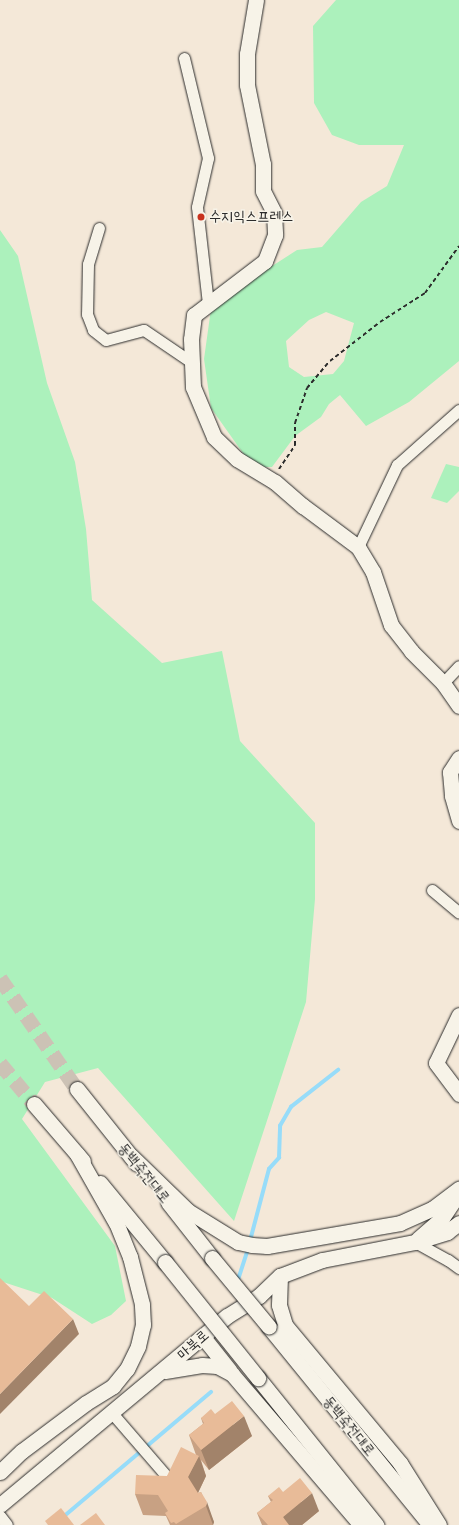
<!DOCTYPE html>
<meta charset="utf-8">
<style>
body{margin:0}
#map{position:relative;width:459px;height:1525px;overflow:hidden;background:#f4e8d8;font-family:"Architects Daughter","Poor Story",sans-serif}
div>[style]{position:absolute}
.green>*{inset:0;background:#acf1bc}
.stream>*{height:3.5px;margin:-1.75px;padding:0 1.75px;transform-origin:1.75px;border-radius:1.75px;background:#97dcf9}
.secondary-tunnel>*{height:15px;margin-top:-7.5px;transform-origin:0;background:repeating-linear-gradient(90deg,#ccc2b5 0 15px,transparent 0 23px)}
.path>*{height:2px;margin-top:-1px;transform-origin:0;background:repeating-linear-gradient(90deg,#2b2b2b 0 4px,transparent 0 7px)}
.roads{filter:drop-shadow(0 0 1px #2b2b2b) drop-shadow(0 0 1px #2b2b2b)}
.street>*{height:11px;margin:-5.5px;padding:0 5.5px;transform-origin:5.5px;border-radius:5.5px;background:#f7f3e8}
.secondary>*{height:15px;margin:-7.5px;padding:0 7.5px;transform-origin:7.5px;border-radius:7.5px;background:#f7f3e8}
.bridges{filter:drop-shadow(0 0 1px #2b2b2b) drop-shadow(0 0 1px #2b2b2b)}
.secondary-bridge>*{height:15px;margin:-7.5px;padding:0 7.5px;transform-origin:7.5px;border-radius:7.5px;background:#f7f3e8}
.wall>*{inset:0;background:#c8a183}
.shaded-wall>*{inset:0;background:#a2836a}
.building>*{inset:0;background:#e8bb98}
.dots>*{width:11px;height:11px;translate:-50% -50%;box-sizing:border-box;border:2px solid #f7f3e8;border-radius:50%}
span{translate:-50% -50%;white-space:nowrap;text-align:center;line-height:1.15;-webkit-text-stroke:3px #f7f3e8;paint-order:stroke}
.poi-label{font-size:15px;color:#2b2b2b}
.left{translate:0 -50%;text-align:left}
.street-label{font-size:15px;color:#2b2b2b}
</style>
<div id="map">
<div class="green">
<i style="clip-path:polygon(evenodd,336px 0,459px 0,459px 361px,409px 402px,366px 426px,340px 395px,329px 404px,321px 417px,295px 436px,272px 467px,262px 467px,245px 456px,211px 408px,204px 359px,211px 309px,232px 292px,297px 250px,322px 247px,361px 202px,387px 186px,404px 145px,359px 145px,332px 135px,314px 103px,313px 26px,336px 0,326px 312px,354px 323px,344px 361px,333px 374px,304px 377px,289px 367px,286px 341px,309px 320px,326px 312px)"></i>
<i style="clip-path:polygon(0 230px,18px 256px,47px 383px,75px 462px,86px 529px,92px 600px,162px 663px,222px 651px,240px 741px,315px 823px,315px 899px,306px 1002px,234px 1221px,98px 1068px,45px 1082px,22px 1119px,115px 1246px,126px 1301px,111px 1315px,92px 1324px,52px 1298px,0 1281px)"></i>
<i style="clip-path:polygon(446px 464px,459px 467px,459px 491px,447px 503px,431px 498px)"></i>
</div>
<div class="stream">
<i style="left:250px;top:1241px;width:74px;rotate:-75.2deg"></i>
<i style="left:269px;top:1169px;width:15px;rotate:-48deg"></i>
<i style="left:279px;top:1158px;width:32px;rotate:-88deg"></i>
<i style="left:280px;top:1126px;width:22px;rotate:-60deg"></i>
<i style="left:291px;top:1107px;width:60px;rotate:-38.2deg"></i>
<i style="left:237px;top:1283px;width:36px;rotate:-72deg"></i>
<i style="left:62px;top:1518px;width:195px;rotate:-40.2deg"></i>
</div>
<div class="secondary-tunnel">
<i style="left:0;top:978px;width:135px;rotate:55.3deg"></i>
<i style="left:0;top:1063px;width:53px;rotate:50.3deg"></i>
</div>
<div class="path">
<i style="left:279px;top:469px;width:29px;rotate:-56deg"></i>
<i style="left:295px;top:445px;width:22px;rotate:-90deg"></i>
<i style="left:295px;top:423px;width:37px;rotate:-71deg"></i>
<i style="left:307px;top:388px;width:35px;rotate:-50deg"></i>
<i style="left:330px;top:361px;width:63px;rotate:-38deg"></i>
<i style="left:380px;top:322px;width:54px;rotate:-32.8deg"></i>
<i style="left:425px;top:293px;width:58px;rotate:-54.1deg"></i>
</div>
<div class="roads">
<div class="street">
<i style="left:184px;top:58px;width:103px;rotate:76.5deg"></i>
<i style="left:208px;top:158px;width:50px;rotate:102.7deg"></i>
<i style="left:197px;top:207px;width:97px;rotate:83.5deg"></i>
<i style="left:99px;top:228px;width:38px;rotate:107deg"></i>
<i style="left:88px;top:264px;width:50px;rotate:91.1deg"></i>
<i style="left:87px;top:314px;width:17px;rotate:69deg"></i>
<i style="left:93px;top:330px;width:16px;rotate:38deg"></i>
<i style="left:106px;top:340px;width:39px;rotate:-15deg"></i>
<i style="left:144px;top:330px;width:57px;rotate:34.2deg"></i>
<i style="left:358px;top:547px;width:91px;rotate:-64.6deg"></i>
<i style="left:397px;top:465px;width:83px;rotate:-41.6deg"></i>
<i style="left:443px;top:683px;width:23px;rotate:-47deg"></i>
<i style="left:432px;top:890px;width:35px;rotate:40deg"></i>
<i style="left:415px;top:1242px;width:38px;rotate:29deg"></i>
<i style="left:448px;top:1260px;width:14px;rotate:36deg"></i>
<i style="left:112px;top:1413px;width:87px;rotate:49.2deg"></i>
<i style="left:0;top:1516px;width:11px;rotate:52deg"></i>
</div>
<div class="secondary">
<i style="left:256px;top:0;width:55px;rotate:99.5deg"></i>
<i style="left:247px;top:54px;width:31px;rotate:90deg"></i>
<i style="left:247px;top:85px;width:81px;rotate:78.6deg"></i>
<i style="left:263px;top:164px;width:27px;rotate:90deg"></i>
<i style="left:263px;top:191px;width:25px;rotate:63deg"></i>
<i style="left:274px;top:213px;width:22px;rotate:87deg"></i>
<i style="left:275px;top:235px;width:28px;rotate:111deg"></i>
<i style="left:265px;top:261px;width:89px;rotate:142.7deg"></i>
<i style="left:194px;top:315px;width:24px;rotate:97deg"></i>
<i style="left:191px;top:339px;width:48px;rotate:87.6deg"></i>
<i style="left:193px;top:387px;width:54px;rotate:67.2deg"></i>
<i style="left:214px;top:437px;width:32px;rotate:44deg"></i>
<i style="left:237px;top:459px;width:44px;rotate:31.2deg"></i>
<i style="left:275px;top:482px;width:37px;rotate:41deg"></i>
<i style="left:303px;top:506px;width:69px;rotate:36.7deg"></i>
<i style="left:358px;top:547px;width:29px;rotate:59deg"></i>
<i style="left:373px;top:572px;width:56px;rotate:71.2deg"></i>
<i style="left:391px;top:625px;width:33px;rotate:52deg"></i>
<i style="left:411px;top:651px;width:45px;rotate:45deg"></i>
<i style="left:443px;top:683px;width:28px;rotate:55deg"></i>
<i style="left:459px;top:758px;width:17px;rotate:123deg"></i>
<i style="left:450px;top:772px;width:24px;rotate:85deg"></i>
<i style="left:452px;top:796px;width:26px;rotate:74deg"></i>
<i style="left:459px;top:1015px;width:53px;rotate:115.6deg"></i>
<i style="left:436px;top:1063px;width:39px;rotate:53deg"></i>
<i style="left:77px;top:1089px;width:95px;rotate:51.4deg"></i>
<i style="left:34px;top:1104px;width:75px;rotate:49.3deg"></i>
<i style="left:131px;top:1156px;width:79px;rotate:44deg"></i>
<i style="left:188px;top:1211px;width:59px;rotate:31.8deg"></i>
<i style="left:238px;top:1242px;width:14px;rotate:12deg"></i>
<i style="left:252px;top:1245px;width:15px;rotate:4deg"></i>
<i style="left:267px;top:1246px;width:135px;rotate:-9.8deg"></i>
<i style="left:400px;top:1223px;width:35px;rotate:-24deg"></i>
<i style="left:432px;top:1209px;width:34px;rotate:-37deg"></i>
<i style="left:100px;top:1183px;width:102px;rotate:50.6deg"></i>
<i style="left:168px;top:1202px;width:71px;rotate:51.8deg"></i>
<i style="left:418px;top:1239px;width:32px;rotate:-41deg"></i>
<i style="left:442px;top:1218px;width:27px;rotate:-56deg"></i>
<i style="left:280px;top:1276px;width:29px;rotate:92deg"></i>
<i style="left:279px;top:1305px;width:21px;rotate:73deg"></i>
<i style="left:285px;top:1325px;width:180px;rotate:50.2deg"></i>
<i style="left:400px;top:1463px;width:73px;rotate:57.8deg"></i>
<i style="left:269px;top:1327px;width:255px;rotate:50.9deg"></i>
<i style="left:203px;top:1337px;width:43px;rotate:51.5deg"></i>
<i style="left:165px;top:1371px;width:37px;rotate:-9deg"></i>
<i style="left:202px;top:1365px;width:15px;rotate:4deg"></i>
<i style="left:217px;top:1366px;width:17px;rotate:28deg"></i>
<i style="left:232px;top:1374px;width:199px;rotate:49.5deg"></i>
<i style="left:258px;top:1378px;width:189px;rotate:51.2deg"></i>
<i style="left:0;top:1472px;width:30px;rotate:-44deg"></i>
<i style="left:22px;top:1451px;width:80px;rotate:-36.9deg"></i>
<i style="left:86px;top:1403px;width:32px;rotate:-32deg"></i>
<i style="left:113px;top:1386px;width:22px;rotate:-51deg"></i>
<i style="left:127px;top:1369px;width:25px;rotate:-64deg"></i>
<i style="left:138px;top:1346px;width:22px;rotate:-77deg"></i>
<i style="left:143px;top:1325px;width:21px;rotate:-93deg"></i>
<i style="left:142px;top:1304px;width:49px;rotate:-104.3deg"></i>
<i style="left:130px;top:1257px;width:37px;rotate:-112deg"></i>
<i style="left:116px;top:1223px;width:79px;rotate:-119.5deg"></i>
<i style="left:0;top:1505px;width:295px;rotate:-39.8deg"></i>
<i style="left:227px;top:1316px;width:38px;rotate:-32deg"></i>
<i style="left:259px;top:1296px;width:29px;rotate:-44deg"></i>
<i style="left:280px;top:1276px;width:45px;rotate:-20.9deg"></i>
<i style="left:322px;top:1260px;width:95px;rotate:-11deg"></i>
<i style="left:415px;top:1242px;width:34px;rotate:-17deg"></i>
<i style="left:447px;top:1232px;width:15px;rotate:-37deg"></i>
</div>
</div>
<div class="bridges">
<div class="secondary-bridge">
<i style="left:212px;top:1258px;width:89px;rotate:50.4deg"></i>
<i style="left:165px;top:1262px;width:149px;rotate:51.3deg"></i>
</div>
</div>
<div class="wall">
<i style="clip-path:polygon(215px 1414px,252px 1436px,209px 1470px,201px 1460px,206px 1476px,198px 1493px,201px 1492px,214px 1522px,213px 1525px,170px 1525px,166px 1516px,143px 1515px,135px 1494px,167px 1476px,196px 1455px,189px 1435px,203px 1424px,201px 1418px)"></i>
<i style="clip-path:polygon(283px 1492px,319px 1511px,302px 1525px,262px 1525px,257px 1513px,271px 1502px,268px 1496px)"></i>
</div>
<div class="shaded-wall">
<i style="clip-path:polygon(73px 1319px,79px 1334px,0 1414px,0 1394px)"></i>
<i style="clip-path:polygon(244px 1416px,252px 1436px,209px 1470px,201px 1450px)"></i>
<i style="clip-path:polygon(199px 1456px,206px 1476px,196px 1497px,188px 1477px)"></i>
<i style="clip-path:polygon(312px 1493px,319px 1511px,302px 1525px,286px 1525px,283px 1517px)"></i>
<i style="clip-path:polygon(207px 1502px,214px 1522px,213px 1525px,206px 1506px)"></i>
</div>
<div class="building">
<i style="clip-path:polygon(0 1278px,29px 1306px,44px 1291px,73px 1319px,0 1394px)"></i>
<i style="clip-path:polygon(232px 1401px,244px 1416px,201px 1450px,189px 1435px,204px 1423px,201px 1418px,211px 1409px,215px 1414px)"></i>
<i style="clip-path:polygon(181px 1447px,199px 1456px,188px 1477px,198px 1493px,201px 1492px,207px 1502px,206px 1506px,176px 1524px,174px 1522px,171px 1523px,165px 1513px,168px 1511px,158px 1495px,135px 1494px,136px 1475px,167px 1476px)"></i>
<i style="clip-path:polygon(300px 1478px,312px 1493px,283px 1517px,289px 1525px,268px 1525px,257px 1513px,273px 1500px,268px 1496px,279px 1487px,283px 1492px)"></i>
<i style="clip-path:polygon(61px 1508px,74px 1525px,48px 1525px,45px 1521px)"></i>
<i style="clip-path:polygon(96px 1513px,105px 1525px,80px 1525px)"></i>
</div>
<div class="dots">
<i style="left:201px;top:217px;background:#c8321e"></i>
</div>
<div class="poi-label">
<span class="left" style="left:209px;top:217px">수지익스프레스</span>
</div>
<div class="street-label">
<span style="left:144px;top:1173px;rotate:51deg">동백죽전대로</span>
<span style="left:193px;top:1345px;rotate:-41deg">마북로</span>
<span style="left:349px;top:1426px;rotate:51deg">동백죽전대로</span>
</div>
</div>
